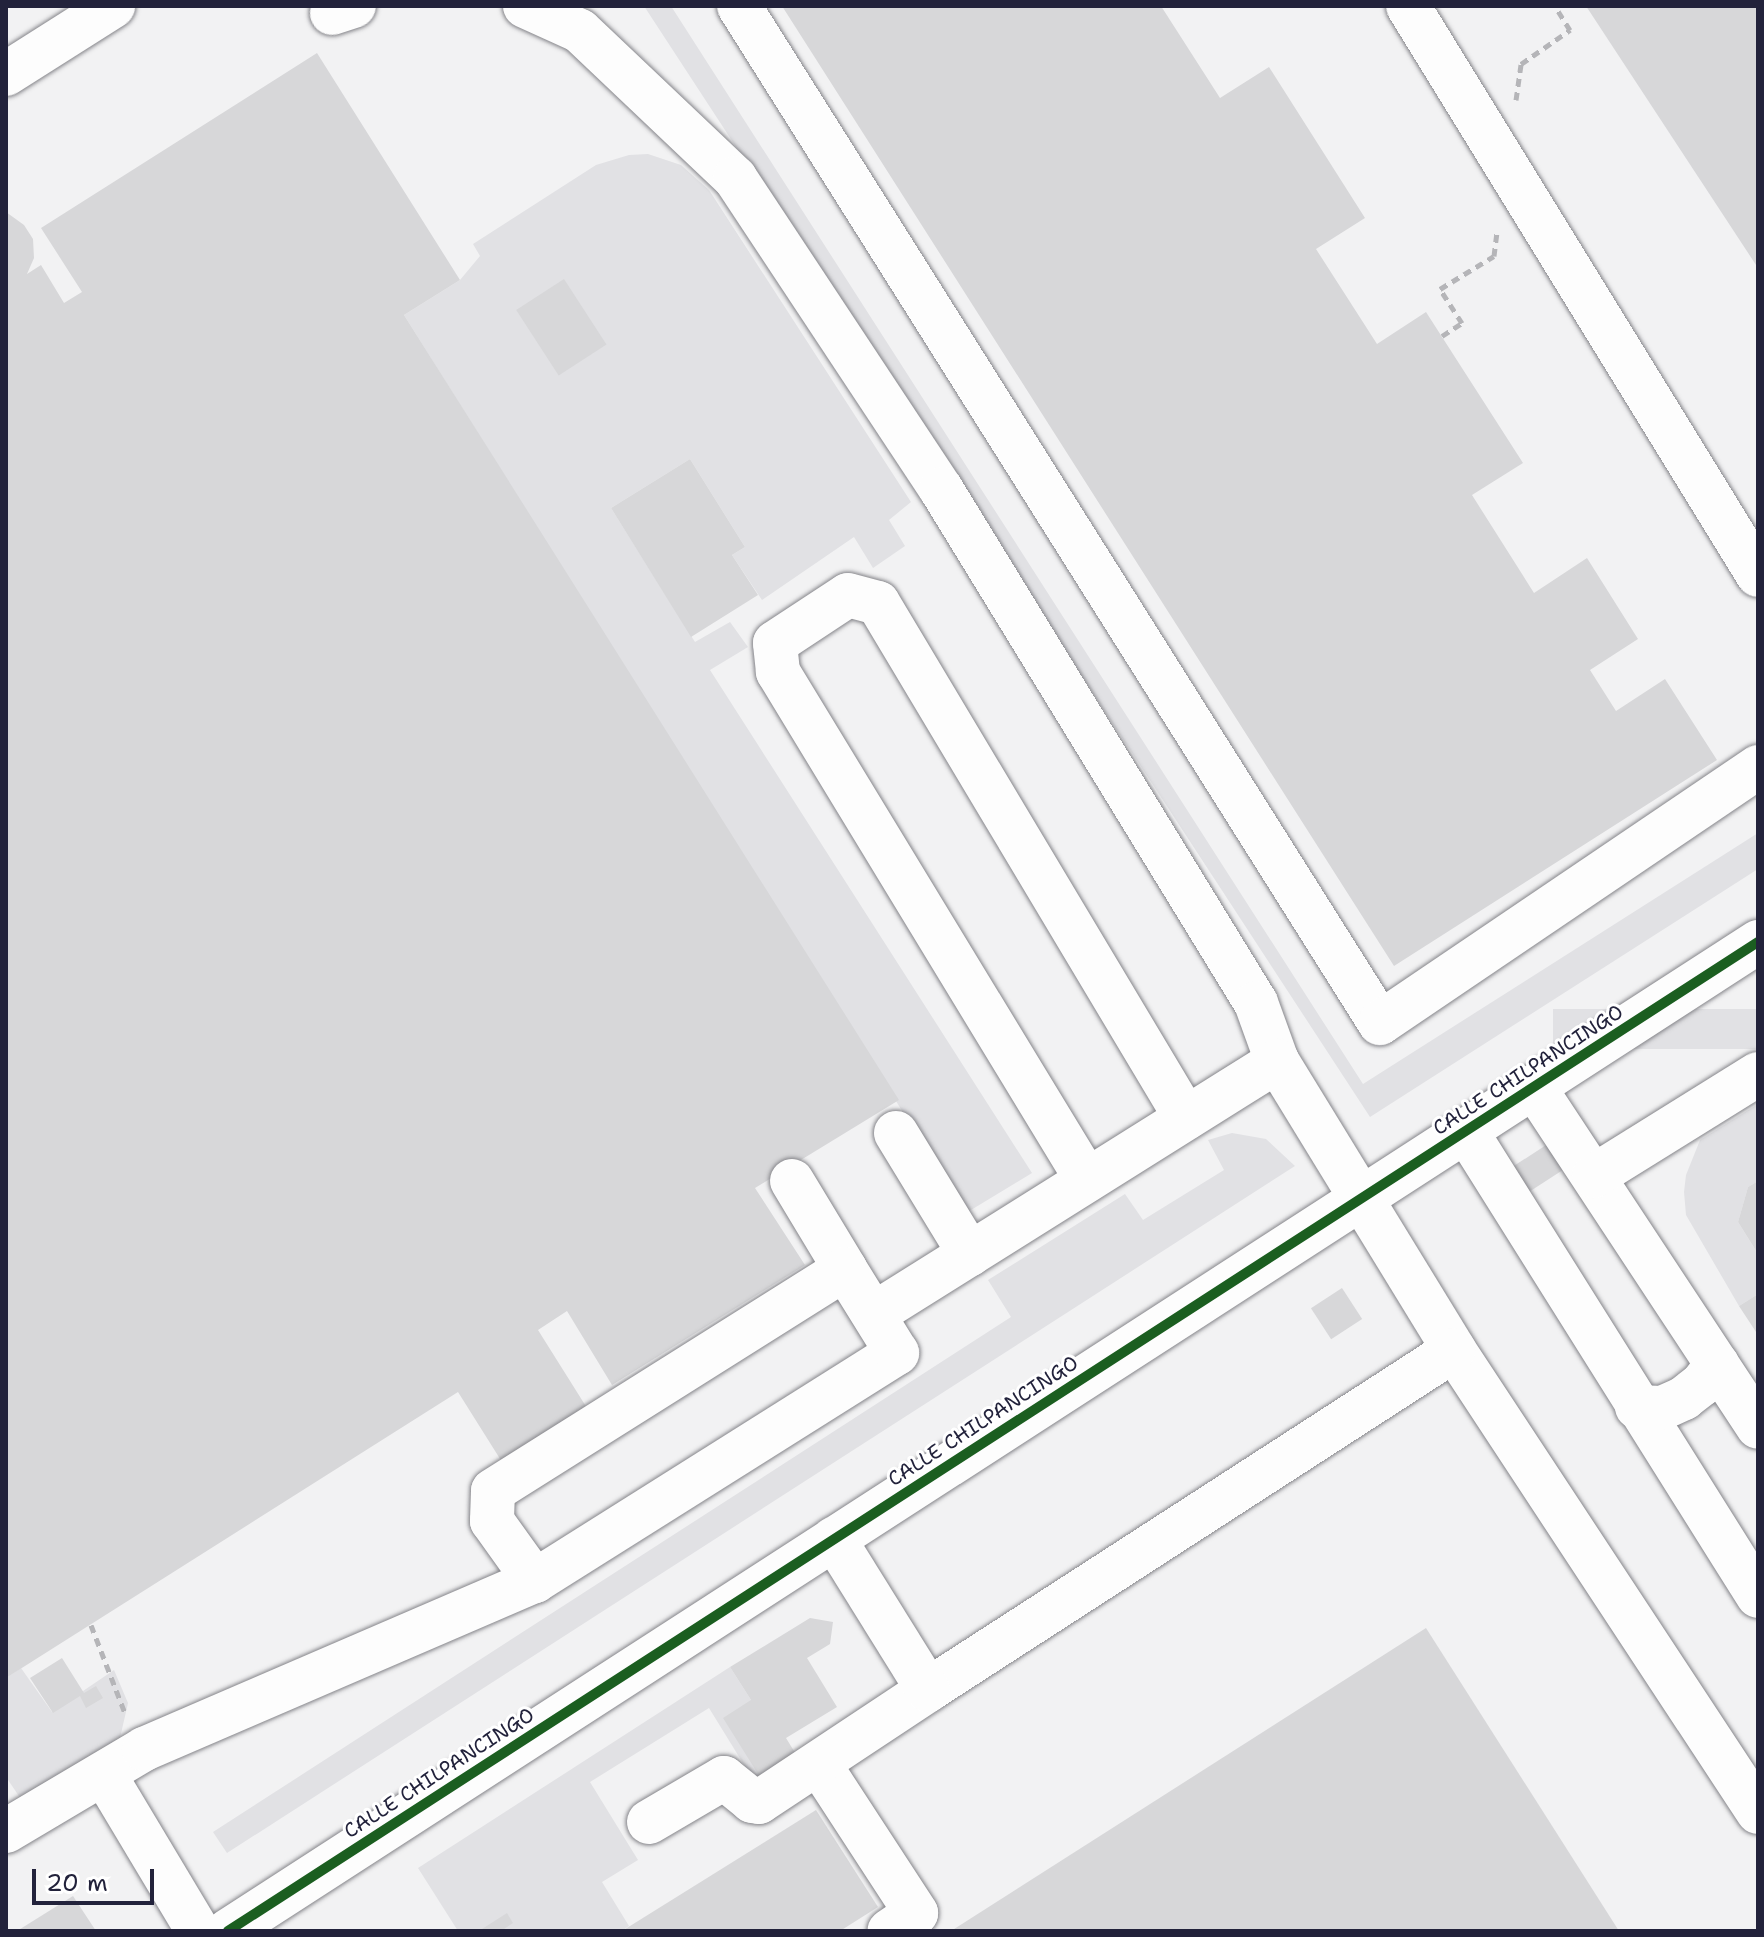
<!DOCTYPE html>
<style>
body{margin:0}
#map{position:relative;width:1764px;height:1937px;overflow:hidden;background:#f2f2f3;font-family:"Shantell Sans",sans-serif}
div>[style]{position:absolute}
.green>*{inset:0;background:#e1e1e4;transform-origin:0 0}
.building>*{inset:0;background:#d7d7d9;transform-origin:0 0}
.path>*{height:5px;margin-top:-2.5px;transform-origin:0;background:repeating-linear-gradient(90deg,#b5b5b8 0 8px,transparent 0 14px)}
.roads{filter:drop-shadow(0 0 2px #848489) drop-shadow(0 0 2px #848489)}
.minor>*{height:44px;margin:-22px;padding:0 22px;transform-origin:22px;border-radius:22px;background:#fdfdfd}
.cycleway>*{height:10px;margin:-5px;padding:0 5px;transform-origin:5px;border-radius:5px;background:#1b5e20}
span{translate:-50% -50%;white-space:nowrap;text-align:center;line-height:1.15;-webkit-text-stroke:6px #fff;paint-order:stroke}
.street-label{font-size:20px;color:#22223b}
.frame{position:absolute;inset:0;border:8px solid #22223b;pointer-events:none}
.scale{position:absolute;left:32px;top:1869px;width:122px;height:36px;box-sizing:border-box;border:4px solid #22223b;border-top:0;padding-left:10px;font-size:24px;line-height:28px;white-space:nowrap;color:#22223b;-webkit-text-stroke:6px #fff;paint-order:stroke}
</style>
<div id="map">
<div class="green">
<i style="clip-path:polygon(644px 6px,671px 6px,1363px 1084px,1758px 833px,1758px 869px,1370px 1117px)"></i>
<i style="clip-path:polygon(648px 154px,681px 165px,709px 190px,911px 502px,889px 520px,905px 546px,873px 568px,854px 537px,762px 600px,732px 555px,745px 547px,690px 459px,611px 508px,695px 642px,730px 622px,748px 647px,710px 670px,1032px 1173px,966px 1213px,404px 315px,460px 280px,480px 256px,473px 244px,596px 165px,629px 155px)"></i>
<i style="left:1758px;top:1009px;width:40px;height:205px;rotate:90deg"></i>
<i style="clip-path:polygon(1758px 1104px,1758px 1181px,1748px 1187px,1738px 1222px,1758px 1254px,1758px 1294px,1739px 1306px,1686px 1215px,1684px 1192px,1686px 1175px,1700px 1140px)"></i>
<i style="clip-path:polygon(1232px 1133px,1266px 1139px,1295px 1166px,227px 1853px,213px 1832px,1011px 1317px,988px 1280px,1125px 1194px,1143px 1220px,1224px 1170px,1208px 1140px)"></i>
<i style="clip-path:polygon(730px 1667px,751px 1700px,768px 1790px,762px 1794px,709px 1708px,590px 1782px,638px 1860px,602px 1882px,629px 1926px,622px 1931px,458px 1931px,418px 1868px)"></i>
<i style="clip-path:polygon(21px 1668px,52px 1712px,114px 1670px,128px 1703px,120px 1738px,23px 1802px,6px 1777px,6px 1678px)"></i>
</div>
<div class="building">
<i style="clip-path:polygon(782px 6px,1161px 6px,1220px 98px,1269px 67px,1365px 218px,1316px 249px,1377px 344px,1426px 312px,1523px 463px,1472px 495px,1534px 593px,1587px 558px,1638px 639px,1590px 670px,1616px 711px,1665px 679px,1717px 760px,1394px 966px)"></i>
<i style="clip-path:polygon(1586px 6px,1758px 6px,1758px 268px)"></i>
<i style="clip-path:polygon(317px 53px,460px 280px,404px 315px,899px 1100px,755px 1188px,805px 1265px,612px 1385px,567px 1311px,538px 1330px,587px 1408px,502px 1462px,458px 1392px,6px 1678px,6px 212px,24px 225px,33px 239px,34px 258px,27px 274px,41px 265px,64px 303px,82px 292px,41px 228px)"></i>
<i style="left:564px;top:279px;width:78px;height:57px;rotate:57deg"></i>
<i style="clip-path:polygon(690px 459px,745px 547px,732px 555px,758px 595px,691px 637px,611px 508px)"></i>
<i style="left:1560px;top:1136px;width:30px;height:57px;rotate:57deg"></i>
<i style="clip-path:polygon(1758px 1181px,1758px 1254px,1738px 1222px,1748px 1187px)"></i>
<i style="left:1342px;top:1288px;width:37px;height:37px;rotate:57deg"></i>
<i style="clip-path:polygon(1758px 1294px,1758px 1335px,1739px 1306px)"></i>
<i style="clip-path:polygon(810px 1618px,833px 1622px,830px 1644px,807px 1658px,837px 1707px,786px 1738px,805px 1769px,768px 1790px,723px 1718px,751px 1700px,730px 1667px)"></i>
<i style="clip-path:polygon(1426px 1628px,1619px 1931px,951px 1931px)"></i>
<i style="clip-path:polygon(62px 1658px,84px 1693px,96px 1686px,103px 1698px,86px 1708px,80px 1696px,53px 1713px,30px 1678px)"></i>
<i style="clip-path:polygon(816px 1810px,878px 1907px,840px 1931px,622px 1931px)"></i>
<i style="clip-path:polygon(73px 1896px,96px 1931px,17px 1931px)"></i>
<i style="clip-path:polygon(507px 1913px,513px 1923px,501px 1931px,483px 1931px,482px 1929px)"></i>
</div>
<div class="path">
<i style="left:1516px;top:100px;width:36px;rotate:-82deg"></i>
<i style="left:1521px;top:64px;width:60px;rotate:-34.8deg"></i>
<i style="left:1570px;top:30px;width:28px;rotate:-122deg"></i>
<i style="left:1442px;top:336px;width:24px;rotate:-33deg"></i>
<i style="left:1462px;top:323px;width:40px;rotate:-122.9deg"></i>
<i style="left:1440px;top:289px;width:63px;rotate:-31.4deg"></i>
<i style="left:1494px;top:256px;width:23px;rotate:-83deg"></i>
<i style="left:91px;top:1625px;width:94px;rotate:68.9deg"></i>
</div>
<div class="roads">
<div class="minor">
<i style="left:525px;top:6px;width:60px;rotate:24.4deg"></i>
<i style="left:580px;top:31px;width:214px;rotate:43.5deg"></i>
<i style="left:735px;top:178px;width:373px;rotate:56.5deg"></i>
<i style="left:941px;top:489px;width:603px;rotate:58.5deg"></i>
<i style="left:1256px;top:1003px;width:62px;rotate:70.1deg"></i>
<i style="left:1277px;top:1061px;width:339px;rotate:58.5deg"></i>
<i style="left:1454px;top:1350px;width:553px;rotate:56.65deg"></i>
<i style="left:739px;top:6px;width:1202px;rotate:57.78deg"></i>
<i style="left:1380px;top:1023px;width:457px;rotate:-34.1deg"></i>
<i style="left:1408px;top:6px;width:668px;rotate:58.4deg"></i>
<i style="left:332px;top:13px;width:23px;rotate:-18deg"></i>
<i style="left:6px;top:74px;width:127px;rotate:-32.4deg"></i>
<i style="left:1534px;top:1087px;width:407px;rotate:56.6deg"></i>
<i style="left:1466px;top:1131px;width:549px;rotate:57.87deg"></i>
<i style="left:896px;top:1133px;width:142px;rotate:58.6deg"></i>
<i style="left:1594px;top:1176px;width:193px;rotate:-31.9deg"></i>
<i style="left:1087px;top:1180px;width:595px;rotate:-121.31deg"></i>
<i style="left:778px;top:672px;width:29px;rotate:-96deg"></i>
<i style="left:775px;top:643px;width:87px;rotate:-33.3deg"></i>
<i style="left:848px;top:595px;width:31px;rotate:15deg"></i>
<i style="left:878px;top:603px;width:600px;rotate:59.12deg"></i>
<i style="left:792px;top:1181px;width:103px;rotate:58.9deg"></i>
<i style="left:874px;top:1314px;width:476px;rotate:-32.1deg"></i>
<i style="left:1637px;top:1407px;width:25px;rotate:2deg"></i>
<i style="left:1662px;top:1408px;width:24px;rotate:-24deg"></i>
<i style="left:1684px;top:1398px;width:23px;rotate:-38deg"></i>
<i style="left:1702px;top:1384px;width:25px;rotate:-53deg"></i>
<i style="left:928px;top:1690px;width:626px;rotate:-32.88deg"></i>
<i style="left:819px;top:1764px;width:178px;rotate:56.9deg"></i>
<i style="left:916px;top:1913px;width:32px;rotate:146deg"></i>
<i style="left:104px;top:1774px;width:183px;rotate:59.1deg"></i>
<i style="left:649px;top:1822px;width:87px;rotate:-30.4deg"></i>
<i style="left:724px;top:1778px;width:36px;rotate:39deg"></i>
<i style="left:752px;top:1801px;width:7px;rotate:8deg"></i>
<i style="left:759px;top:1802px;width:203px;rotate:-33.5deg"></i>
<i style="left:928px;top:1690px;width:178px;rotate:-121.9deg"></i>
<i style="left:6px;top:1831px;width:161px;rotate:-30.7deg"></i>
<i style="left:144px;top:1749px;width:426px;rotate:-23.3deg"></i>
<i style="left:535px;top:1581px;width:428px;rotate:-32.2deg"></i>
<i style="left:897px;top:1353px;width:99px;rotate:-121.8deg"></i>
<i style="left:845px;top:1269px;width:416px;rotate:147.8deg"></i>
<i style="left:493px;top:1491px;width:30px;rotate:92deg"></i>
<i style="left:492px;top:1521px;width:74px;rotate:54.4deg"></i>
<i style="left:228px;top:1931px;width:1822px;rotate:-32.88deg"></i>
</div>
</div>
<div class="cycleway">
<i style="left:228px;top:1931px;width:1822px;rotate:-32.88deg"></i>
</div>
<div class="street-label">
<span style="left:1528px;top:1070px;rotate:-33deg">CALLE CHILPANCINGO</span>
<span style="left:983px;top:1421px;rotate:-33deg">CALLE CHILPANCINGO</span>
<span style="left:439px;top:1773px;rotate:-33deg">CALLE CHILPANCINGO</span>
</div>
<div class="frame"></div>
<div class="scale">20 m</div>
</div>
